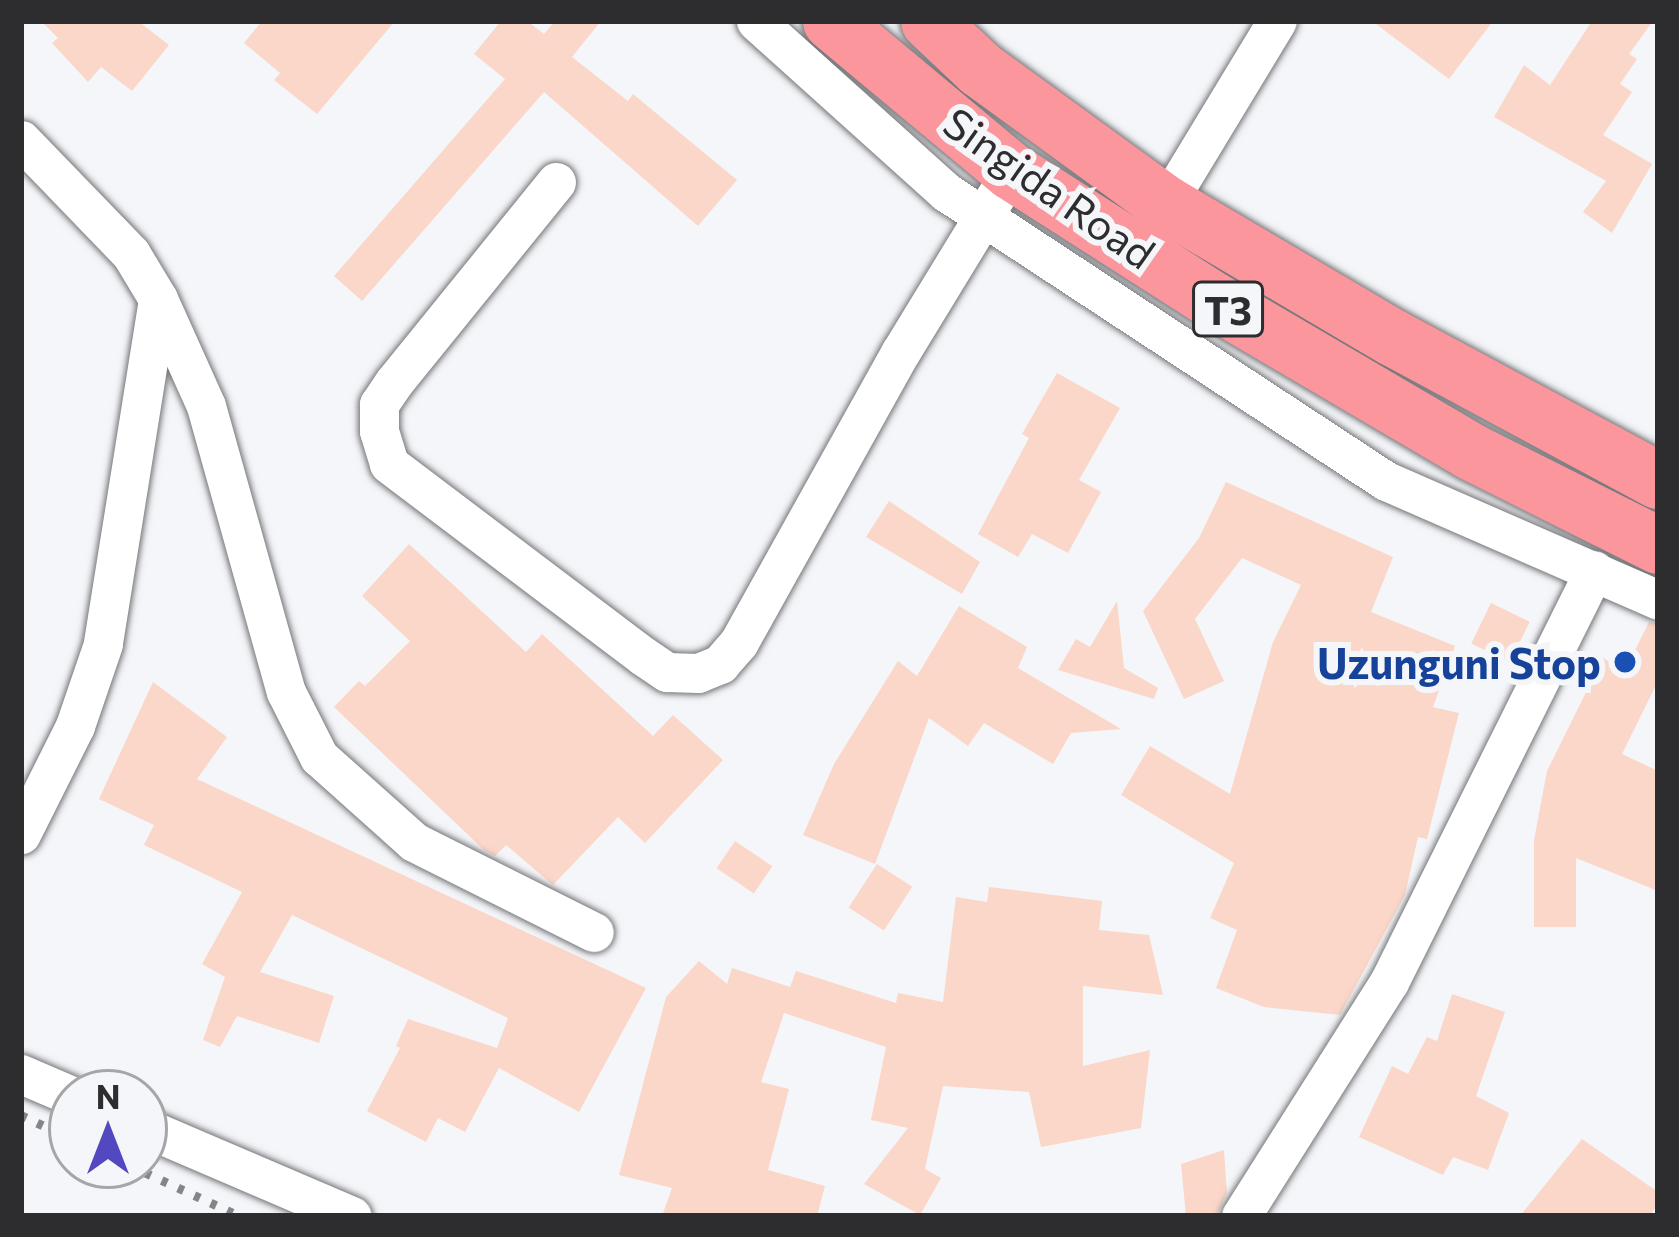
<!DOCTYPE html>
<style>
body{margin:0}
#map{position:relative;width:1679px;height:1237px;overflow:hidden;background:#f5f6f9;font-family:Commissioner,sans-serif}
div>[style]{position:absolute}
.building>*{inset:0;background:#fad7c9;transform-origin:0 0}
.roads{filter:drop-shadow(0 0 3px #76777a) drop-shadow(0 0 3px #76777a)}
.minor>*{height:39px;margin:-19.5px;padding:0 19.5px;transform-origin:19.5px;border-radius:19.5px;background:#fff}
.highway>*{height:57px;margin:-28.5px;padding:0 28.5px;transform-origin:28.5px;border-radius:28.5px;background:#fc969d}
.rail>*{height:9px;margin-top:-4.5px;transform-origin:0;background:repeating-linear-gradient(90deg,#858588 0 6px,transparent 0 18px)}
.dots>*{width:33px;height:33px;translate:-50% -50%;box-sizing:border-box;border:6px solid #f5f6f9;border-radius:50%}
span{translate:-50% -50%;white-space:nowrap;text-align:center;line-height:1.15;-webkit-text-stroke:12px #f5f6f9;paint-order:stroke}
.shield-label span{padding:3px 9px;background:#f5f6f9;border:3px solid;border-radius:9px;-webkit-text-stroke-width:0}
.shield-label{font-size:39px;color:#2d2d2f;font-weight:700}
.street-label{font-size:42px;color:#2d2d2f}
.transit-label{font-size:42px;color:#164399;font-weight:700}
.right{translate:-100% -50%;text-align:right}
.frame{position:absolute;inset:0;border:24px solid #2d2d2f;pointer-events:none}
.north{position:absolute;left:48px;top:1069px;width:120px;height:120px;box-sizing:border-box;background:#f5f6f9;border:3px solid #a5a6a8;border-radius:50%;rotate:0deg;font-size:33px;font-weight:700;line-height:48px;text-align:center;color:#2d2d2f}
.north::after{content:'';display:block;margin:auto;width:42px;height:54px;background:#5448c0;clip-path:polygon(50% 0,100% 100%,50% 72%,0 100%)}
</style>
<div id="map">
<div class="building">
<i style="clip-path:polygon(41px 21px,138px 21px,169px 45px,132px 91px,101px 67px,88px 82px,52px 43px,58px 38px)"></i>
<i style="clip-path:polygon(262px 21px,395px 21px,317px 114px,274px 80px,280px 73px,244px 43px)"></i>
<i style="clip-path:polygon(501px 21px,527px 21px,544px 34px,555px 21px,601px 21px,572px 57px,628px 101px,633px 94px,737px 180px,698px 226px,544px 92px,362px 301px,334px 276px,505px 79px,474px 54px)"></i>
<i style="clip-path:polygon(1372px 21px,1493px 21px,1449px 79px)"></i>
<i style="clip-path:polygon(1592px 21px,1653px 21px,1629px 54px,1637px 59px,1620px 84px,1632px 92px,1603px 135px,1652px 164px,1612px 233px,1583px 212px,1606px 181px,1494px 117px,1524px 65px,1550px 85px)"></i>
<i style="clip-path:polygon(1057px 373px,1120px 408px,1079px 480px,1101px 492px,1068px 553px,1032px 534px,1018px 557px,978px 534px,1029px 438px,1022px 434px)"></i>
<i style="clip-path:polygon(1226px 482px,1393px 557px,1371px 612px,1455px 646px,1433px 707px,1459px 713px,1427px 839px,1418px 837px,1405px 895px,1340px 1015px,1264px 1007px,1216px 988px,1237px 930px,1210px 918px,1234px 863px,1121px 795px,1150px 746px,1230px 794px,1273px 642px,1301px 585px,1242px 558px,1195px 619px,1224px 681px,1184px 699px,1143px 611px,1199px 538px)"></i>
<i style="clip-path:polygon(889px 501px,980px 562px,962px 594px,866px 537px)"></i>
<i style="clip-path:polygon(409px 544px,526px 652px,542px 634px,653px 736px,673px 715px,723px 760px,645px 843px,618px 817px,553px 885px,506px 845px,495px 856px,485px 851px,334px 707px,359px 681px,365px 686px,410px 641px,362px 596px)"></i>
<i style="clip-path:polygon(1117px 601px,1124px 668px,1158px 688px,1154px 699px,1058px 670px,1076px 639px,1090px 647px)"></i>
<i style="left:1491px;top:603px;width:43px;height:45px;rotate:26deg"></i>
<i style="clip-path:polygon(959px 606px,1027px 647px,1018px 668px,1121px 729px,1071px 733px,1053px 764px,984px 723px,968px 746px,929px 718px,875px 864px,803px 835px,834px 764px,898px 661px,917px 676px)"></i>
<i style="clip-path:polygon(1649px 622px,1658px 624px,1658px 681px,1622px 754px,1658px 771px,1658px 891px,1576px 858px,1576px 927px,1534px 927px,1534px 840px,1547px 771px,1603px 658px,1625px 670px)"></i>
<i style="clip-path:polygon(153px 682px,227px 737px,197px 779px,646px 988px,579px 1112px,499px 1068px,465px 1132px,438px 1118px,426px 1142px,367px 1111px,400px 1048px,396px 1046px,408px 1019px,497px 1048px,508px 1018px,292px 915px,260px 972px,334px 996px,319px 1043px,237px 1016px,220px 1047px,203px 1040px,225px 977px,202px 964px,242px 892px,144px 845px,154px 825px,99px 799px)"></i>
<i style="left:735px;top:841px;width:45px;height:33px;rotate:34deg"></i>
<i style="left:877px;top:864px;width:42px;height:52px;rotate:33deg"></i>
<i style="clip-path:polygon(989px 887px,1102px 901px,1099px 930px,1149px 935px,1163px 995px,1083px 986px,1083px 1066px,1150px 1050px,1141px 1128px,1041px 1147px,1029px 1092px,943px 1086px,925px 1169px,941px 1178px,920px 1215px,864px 1184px,908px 1128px,871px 1120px,886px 1047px,784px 1013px,761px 1082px,789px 1089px,768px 1170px,825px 1186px,817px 1216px,662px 1216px,672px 1188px,619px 1175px,666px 997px,699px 961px,727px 984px,732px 968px,790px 987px,796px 971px,896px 1003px,898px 993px,943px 1002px,956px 897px,987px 902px)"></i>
<i style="clip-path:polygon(1452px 994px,1505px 1012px,1476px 1096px,1509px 1113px,1488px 1170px,1453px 1157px,1443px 1175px,1359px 1137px,1392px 1066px,1408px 1074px,1427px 1037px,1437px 1041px)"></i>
<i style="clip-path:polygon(1582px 1139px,1658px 1192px,1658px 1204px,1649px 1216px,1520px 1216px)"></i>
<i style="clip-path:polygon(1224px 1150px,1227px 1193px,1217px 1215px,1186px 1216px,1181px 1164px)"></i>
</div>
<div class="roads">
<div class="minor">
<i style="left:756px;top:21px;width:256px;rotate:42deg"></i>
<i style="left:946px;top:192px;width:526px;rotate:33.3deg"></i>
<i style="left:1386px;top:481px;width:297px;rotate:23.6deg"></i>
<i style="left:21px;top:140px;width:158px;rotate:46deg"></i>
<i style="left:131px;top:254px;width:52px;rotate:59deg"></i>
<i style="left:158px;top:299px;width:349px;rotate:99.1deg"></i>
<i style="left:103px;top:644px;width:87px;rotate:108.9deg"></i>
<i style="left:75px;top:726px;width:121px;rotate:116.6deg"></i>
<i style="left:556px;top:182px;width:257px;rotate:129deg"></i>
<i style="left:394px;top:382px;width:27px;rotate:124deg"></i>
<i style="left:379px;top:404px;width:27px;rotate:90deg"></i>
<i style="left:379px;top:431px;width:34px;rotate:73deg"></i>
<i style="left:389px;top:464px;width:318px;rotate:37.1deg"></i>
<i style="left:643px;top:656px;width:29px;rotate:34deg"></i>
<i style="left:667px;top:672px;width:31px;rotate:2deg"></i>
<i style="left:698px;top:673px;width:24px;rotate:-22deg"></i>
<i style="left:720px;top:664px;width:29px;rotate:-49deg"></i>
<i style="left:739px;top:642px;width:331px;rotate:-60.9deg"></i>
<i style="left:900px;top:353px;width:213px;rotate:-58.6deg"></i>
<i style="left:1166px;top:204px;width:214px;rotate:-58.8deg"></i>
<i style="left:158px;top:299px;width:117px;rotate:65.8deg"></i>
<i style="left:206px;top:406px;width:297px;rotate:74.4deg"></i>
<i style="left:286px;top:692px;width:73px;rotate:63.1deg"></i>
<i style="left:319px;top:757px;width:127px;rotate:41.8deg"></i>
<i style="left:414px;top:842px;width:201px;rotate:26.6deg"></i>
<i style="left:21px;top:1074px;width:56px;rotate:23.3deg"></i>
<i style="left:144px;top:1127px;width:226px;rotate:23.2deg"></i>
<i style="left:1241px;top:1216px;width:277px;rotate:-57.7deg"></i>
<i style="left:1389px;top:982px;width:460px;rotate:-63.5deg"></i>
</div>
<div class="highway">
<i style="left:831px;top:21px;width:234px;rotate:39.8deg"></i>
<i style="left:1011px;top:171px;width:240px;rotate:32.6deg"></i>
<i style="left:1213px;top:300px;width:300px;rotate:30.4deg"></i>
<i style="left:1472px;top:452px;width:208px;rotate:26.6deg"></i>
<i style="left:929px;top:21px;width:70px;rotate:43.3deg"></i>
<i style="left:980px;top:69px;width:230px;rotate:36deg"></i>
<i style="left:1166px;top:204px;width:262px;rotate:30.5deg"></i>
<i style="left:1392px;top:337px;width:302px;rotate:28.3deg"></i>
</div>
</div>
<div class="rail">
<i style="left:21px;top:1115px;width:56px;rotate:25.2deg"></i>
<i style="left:129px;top:1165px;width:122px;rotate:24.7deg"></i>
</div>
<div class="dots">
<i style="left:1625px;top:662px;background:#1a4fb4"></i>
</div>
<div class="shield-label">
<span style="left:1228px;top:309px">T3</span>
</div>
<div class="street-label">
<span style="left:1050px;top:187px;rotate:35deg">Singida Road</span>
</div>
<div class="transit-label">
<span class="right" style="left:1601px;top:662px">Uzunguni Stop</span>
</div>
<div class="frame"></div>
<div class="north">N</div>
</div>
